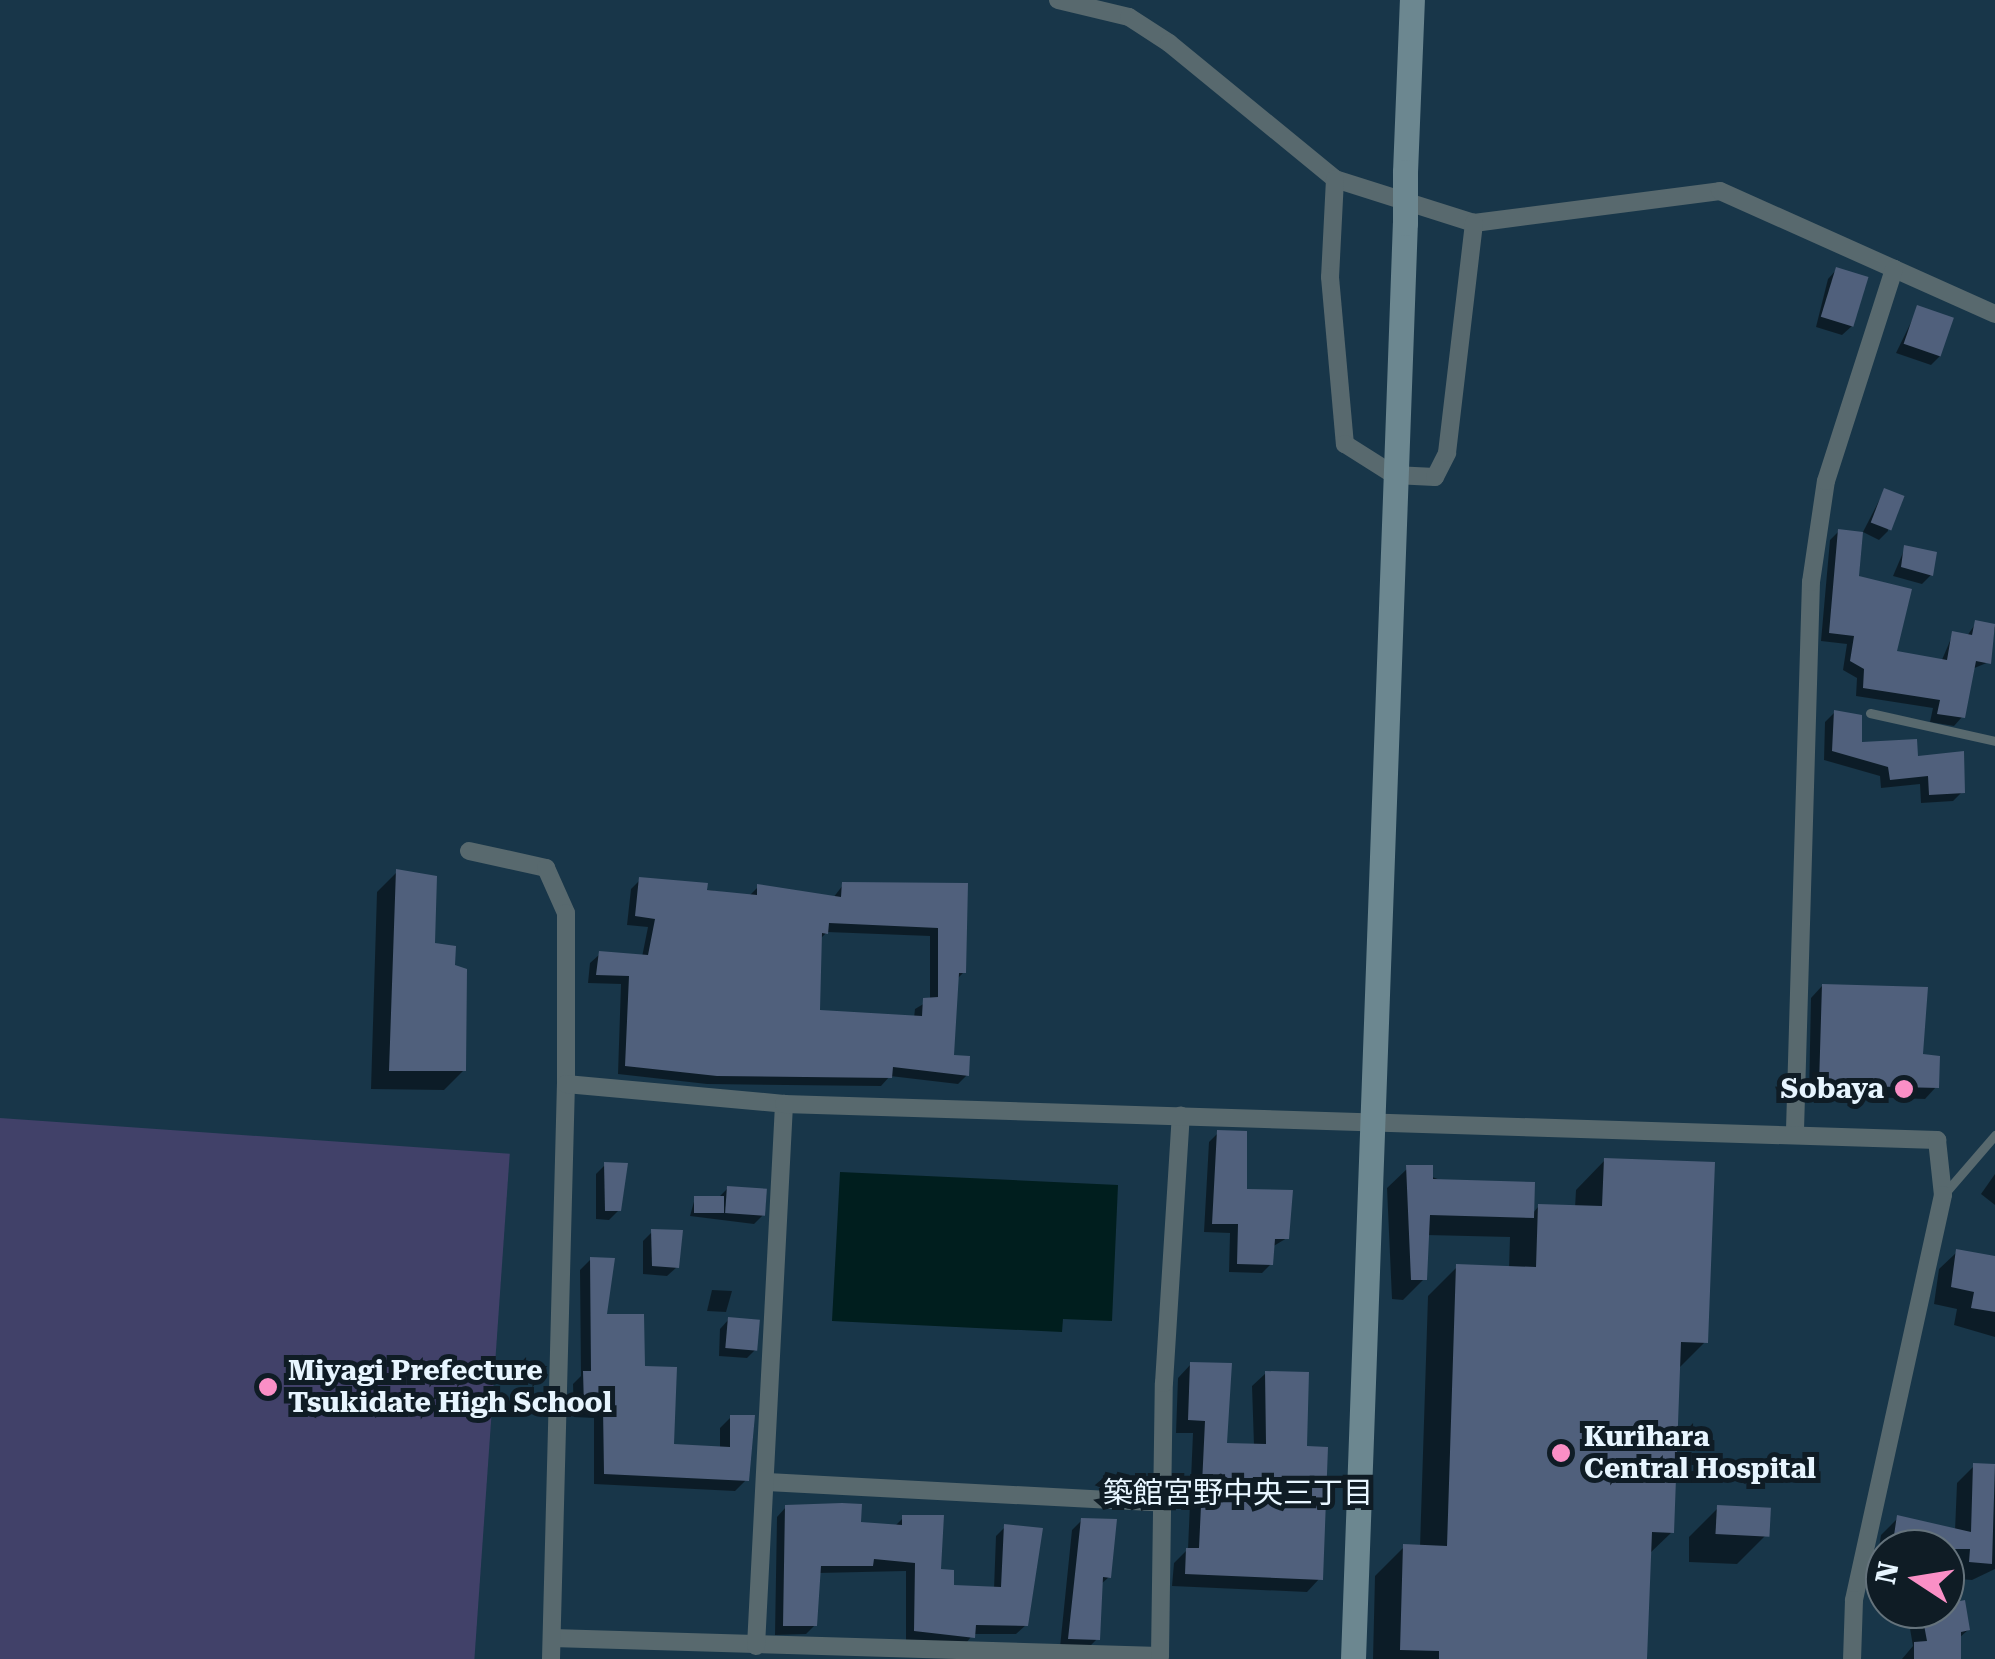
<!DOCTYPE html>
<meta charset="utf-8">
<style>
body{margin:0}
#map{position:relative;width:1995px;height:1659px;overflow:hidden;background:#183649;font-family:"Roboto Serif","Noto Sans JP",serif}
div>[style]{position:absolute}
.green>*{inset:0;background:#414169;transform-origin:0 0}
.water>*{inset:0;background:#001e1e}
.shadow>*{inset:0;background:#0007}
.building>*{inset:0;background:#50607c;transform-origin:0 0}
.lane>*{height:9px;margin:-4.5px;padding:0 4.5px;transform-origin:4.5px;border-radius:4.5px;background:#58696e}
.street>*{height:18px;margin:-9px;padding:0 9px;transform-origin:9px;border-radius:9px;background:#58696e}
.secondary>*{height:25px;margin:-12.5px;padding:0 12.5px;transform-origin:12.5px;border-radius:12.5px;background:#6c8790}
.secondary-bridge>*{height:25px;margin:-12.5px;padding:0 12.5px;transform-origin:12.5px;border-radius:12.5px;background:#6c8790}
.dots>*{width:28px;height:28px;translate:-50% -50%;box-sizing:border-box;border:5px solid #0f1c25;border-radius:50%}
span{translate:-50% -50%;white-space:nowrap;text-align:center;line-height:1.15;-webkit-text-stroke:10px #0f1c25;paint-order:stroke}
.poi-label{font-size:28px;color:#e7f5ff;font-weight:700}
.right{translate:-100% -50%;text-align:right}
.left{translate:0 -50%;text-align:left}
.neighbourhood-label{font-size:30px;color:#e7f5ff}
.north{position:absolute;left:1865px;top:1529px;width:100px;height:100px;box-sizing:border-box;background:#0f1c25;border:2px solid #65737c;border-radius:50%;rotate:282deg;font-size:28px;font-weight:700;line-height:40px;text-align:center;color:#e7f5ff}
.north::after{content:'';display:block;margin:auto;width:35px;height:45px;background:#fa8fc6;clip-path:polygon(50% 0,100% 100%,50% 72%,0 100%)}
</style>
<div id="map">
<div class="green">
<i style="left:0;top:1118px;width:511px;height:541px;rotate:4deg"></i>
</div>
<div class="water">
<i style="clip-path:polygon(840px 1172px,1118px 1185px,1112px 1321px,1063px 1319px,1062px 1332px,832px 1321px)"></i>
</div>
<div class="shadow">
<i style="clip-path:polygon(1837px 269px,1852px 326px,1842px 335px,1816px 327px,1828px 279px)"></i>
<i style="clip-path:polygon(1918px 308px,1940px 356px,1931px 365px,1896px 353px)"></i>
<i style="clip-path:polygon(1884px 491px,1888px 531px,1879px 540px,1863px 532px)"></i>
<i style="clip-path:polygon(1839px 531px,1894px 653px,1941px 662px,1953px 634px,1967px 636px,1976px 623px,1995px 627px,1989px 662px,1972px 669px,1962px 717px,1954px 726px,1930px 722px,1933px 708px,1856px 696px,1857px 678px,1843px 670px,1847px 644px,1821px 641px,1830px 540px)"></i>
<i style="clip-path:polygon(1905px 548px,1931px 575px,1922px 584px,1893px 576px)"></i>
<i style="clip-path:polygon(1834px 713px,1860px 745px,1916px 758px,1962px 792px,1953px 801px,1921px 803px,1920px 784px,1881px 788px,1880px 776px,1824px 760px,1825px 722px)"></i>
<i style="clip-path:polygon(397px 872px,433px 945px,452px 967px,464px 1070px,444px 1090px,371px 1089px,377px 892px)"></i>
<i style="clip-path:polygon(evenodd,640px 880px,749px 896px,758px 887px,833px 898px,843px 885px,966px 886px,964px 972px,956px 980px,951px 1057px,967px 1075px,958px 1084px,890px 1076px,881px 1086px,707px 1084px,618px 1074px,621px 984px,588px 983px,590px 963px,600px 954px,642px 957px,648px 927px,627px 925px,631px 889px,640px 880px,827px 932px,930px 936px,930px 1000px,915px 1009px,914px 1018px,817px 1012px,820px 939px,827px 932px)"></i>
<i style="clip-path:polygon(1822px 986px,1920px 1057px,1936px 1087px,1925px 1099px,1809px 1095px,1811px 998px)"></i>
<i style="clip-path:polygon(1218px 1133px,1245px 1191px,1287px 1238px,1272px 1247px,1271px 1264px,1262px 1273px,1229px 1272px,1230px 1233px,1204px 1232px,1209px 1142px)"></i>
<i style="clip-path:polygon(1605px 1160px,1705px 1342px,1678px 1369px,1672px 1532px,1648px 1555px,1644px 1659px,1373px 1659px,1375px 1576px,1404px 1547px,1420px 1547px,1428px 1296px,1457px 1267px,1509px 1269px,1510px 1237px,1426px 1235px,1424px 1279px,1403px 1300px,1392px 1299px,1387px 1188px,1408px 1168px,1532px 1214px,1539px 1206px,1575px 1208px,1576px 1190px)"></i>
<i style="clip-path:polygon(605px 1165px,619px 1210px,609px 1220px,596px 1219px,596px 1174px)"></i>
<i style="clip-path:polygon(1995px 1174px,1995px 1205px,1981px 1194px)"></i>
<i style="clip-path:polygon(728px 1188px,763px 1215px,754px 1224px,690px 1216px,695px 1198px,718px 1198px)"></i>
<i style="clip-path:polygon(652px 1232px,677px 1267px,667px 1276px,643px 1274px,643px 1241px)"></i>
<i style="clip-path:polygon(1957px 1252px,1995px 1258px,1995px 1337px,1954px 1325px,1957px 1309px,1934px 1304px,1939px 1269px)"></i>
<i style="clip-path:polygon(591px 1259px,604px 1316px,671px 1447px,720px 1449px,720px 1428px,731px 1417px,746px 1480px,735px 1491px,594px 1484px,594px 1418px,574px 1417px,573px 1384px,581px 1376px,580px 1270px)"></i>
<i style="clip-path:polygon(712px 1290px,732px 1291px,726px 1312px,707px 1311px)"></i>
<i style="clip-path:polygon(729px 1319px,756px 1349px,747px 1358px,719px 1356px,720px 1329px)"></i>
<i style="clip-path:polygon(1191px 1364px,1224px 1445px,1254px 1446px,1252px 1386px,1266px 1373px,1304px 1448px,1320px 1578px,1307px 1592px,1172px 1586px,1174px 1563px,1188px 1549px,1193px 1433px,1176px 1433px,1178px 1378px)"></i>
<i style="clip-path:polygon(1974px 1466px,1995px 1466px,1995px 1569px,1972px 1580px,1945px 1578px,1945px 1549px,1885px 1549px,1885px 1575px,1875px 1574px,1881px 1535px,1898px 1518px,1955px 1531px,1957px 1483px)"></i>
<i style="clip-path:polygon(786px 1507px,858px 1524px,894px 1527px,903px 1518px,952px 1587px,994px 1589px,996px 1536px,1005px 1527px,1026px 1625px,1016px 1634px,973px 1634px,964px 1646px,906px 1640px,906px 1571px,818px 1573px,815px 1625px,806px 1634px,775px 1635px,777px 1517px)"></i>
<i style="clip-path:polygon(1718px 1508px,1766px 1535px,1737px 1564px,1689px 1562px,1689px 1537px)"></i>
<i style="clip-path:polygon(1082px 1520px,1109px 1577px,1100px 1585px,1097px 1639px,1088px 1648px,1060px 1647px,1072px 1530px)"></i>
<i style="clip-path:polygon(1922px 1610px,1968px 1630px,1958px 1639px,1959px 1659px,1902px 1659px,1913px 1646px,1909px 1623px)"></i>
</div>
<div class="building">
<i style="left:1836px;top:267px;width:34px;height:52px;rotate:17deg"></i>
<i style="left:1917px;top:305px;width:39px;height:41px;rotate:19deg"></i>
<i style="left:1884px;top:488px;width:22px;height:37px;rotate:21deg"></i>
<i style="clip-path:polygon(1838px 529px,1863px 532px,1859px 576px,1912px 589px,1897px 651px,1947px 660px,1952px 631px,1972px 635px,1975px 620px,1995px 624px,1991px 664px,1976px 661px,1965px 718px,1937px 714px,1940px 700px,1863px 688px,1864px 669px,1850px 661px,1854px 636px,1829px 633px)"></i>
<i style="clip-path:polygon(1904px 545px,1937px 552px,1933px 576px,1901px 567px)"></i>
<i style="clip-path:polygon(1834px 710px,1862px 715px,1862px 742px,1917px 739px,1918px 756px,1964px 751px,1965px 793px,1929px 795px,1928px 776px,1890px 780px,1888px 767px,1832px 751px)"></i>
<i style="clip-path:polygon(396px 869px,437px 876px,435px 943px,456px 946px,455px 965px,467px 969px,466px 1071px,389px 1071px)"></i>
<i style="clip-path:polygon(evenodd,639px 877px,708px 883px,707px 890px,757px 895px,757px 884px,841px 897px,842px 882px,968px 883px,966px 973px,959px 973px,954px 1055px,970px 1056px,969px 1076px,893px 1067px,892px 1078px,717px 1076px,625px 1066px,629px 976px,596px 975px,599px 951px,648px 955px,655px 919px,635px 916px,639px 877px,829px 923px,938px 928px,938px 997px,923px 998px,922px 1016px,820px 1010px,822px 933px,828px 934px,829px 923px)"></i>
<i style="clip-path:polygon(1822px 984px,1928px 987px,1923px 1054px,1940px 1056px,1939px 1088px,1819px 1085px)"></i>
<i style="clip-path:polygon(1217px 1130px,1247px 1131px,1247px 1189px,1293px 1190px,1289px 1239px,1275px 1239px,1273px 1265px,1237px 1264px,1238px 1224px,1212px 1224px)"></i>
<i style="clip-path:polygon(1604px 1158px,1715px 1162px,1708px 1343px,1681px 1342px,1674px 1533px,1652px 1532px,1647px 1659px,1439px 1659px,1439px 1651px,1400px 1650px,1403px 1544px,1447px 1546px,1456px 1264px,1536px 1267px,1538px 1204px,1602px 1206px)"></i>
<i style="clip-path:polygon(604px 1162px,628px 1163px,621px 1211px,605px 1211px)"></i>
<i style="clip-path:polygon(1406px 1165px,1433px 1165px,1433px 1179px,1535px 1182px,1534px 1218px,1430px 1215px,1427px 1280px,1411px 1280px)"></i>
<i style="left:727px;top:1186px;width:40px;height:27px;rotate:4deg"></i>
<i style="left:694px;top:1196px;width:30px;height:17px"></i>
<i style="clip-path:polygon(651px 1229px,683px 1230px,679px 1268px,652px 1266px)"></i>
<i style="clip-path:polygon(1956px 1249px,1995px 1256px,1995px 1312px,1971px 1308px,1974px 1292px,1951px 1287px)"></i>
<i style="clip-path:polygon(590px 1257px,615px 1258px,607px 1314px,644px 1314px,645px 1366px,677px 1367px,674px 1444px,730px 1447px,730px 1415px,755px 1415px,749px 1481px,604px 1474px,603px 1408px,584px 1407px,583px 1371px,591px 1371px)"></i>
<i style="left:728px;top:1317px;width:32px;height:31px;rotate:5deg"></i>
<i style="clip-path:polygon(1190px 1362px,1232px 1363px,1227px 1443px,1266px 1444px,1265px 1371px,1309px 1372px,1307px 1446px,1328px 1447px,1323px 1580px,1185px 1574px,1186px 1548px,1199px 1548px,1205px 1421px,1188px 1420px)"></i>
<i style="clip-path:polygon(1973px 1463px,1995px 1464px,1992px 1564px,1969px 1562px,1970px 1549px,1892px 1549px,1897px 1515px,1971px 1532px)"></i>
<i style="clip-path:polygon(842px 1503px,862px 1504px,861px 1522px,902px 1525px,902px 1515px,944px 1515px,941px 1569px,954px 1570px,954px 1585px,1001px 1587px,1004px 1524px,1043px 1528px,1028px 1626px,976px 1625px,975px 1638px,914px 1631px,915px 1563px,874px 1559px,873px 1566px,821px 1566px,817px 1626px,783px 1626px,785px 1505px)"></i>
<i style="left:1717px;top:1505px;width:54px;height:29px;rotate:3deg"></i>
<i style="clip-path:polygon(1081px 1518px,1117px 1519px,1111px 1578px,1103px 1577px,1100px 1640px,1068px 1639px)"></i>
<i style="clip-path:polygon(1965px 1600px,1970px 1630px,1961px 1632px,1961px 1659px,1914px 1659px,1914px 1642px,1927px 1641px,1921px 1609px)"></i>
</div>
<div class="lane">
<i style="left:1870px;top:713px;width:128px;rotate:12.6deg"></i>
<i style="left:1945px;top:1193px;width:77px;rotate:-49.2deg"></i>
</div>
<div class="street">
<i style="left:1058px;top:0;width:73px;rotate:13.5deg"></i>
<i style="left:1129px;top:17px;width:48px;rotate:33deg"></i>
<i style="left:1169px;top:43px;width:215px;rotate:39.3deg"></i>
<i style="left:1335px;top:179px;width:146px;rotate:17.6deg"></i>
<i style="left:1474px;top:223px;width:248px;rotate:-7.4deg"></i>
<i style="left:1720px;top:191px;width:301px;rotate:24.1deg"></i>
<i style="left:1335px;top:179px;width:98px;rotate:92.9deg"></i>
<i style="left:1330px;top:277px;width:168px;rotate:84.9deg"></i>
<i style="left:1345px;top:444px;width:58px;rotate:32.3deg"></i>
<i style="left:1394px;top:475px;width:41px;rotate:2.8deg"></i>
<i style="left:1435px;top:477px;width:27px;rotate:-63deg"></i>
<i style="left:1447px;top:453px;width:232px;rotate:-83.3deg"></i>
<i style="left:469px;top:851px;width:79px;rotate:12.4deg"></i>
<i style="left:546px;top:868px;width:49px;rotate:66deg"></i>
<i style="left:566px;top:913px;width:171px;rotate:90deg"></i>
<i style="left:1795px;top:1130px;width:548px;rotate:-88.33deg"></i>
<i style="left:1811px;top:582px;width:102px;rotate:-81.6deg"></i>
<i style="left:1826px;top:481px;width:223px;rotate:-72.2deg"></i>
<i style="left:767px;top:1482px;width:399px;rotate:3deg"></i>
<i style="left:552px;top:1638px;width:608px;rotate:1.7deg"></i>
<i style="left:1160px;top:1656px;width:273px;rotate:-89.2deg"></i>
<i style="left:1164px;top:1383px;width:268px;rotate:-86.4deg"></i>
<i style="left:756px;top:1646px;width:543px;rotate:-87.04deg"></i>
<i style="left:551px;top:1659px;width:575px;rotate:-88.51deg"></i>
<i style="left:566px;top:1084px;width:219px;rotate:5.2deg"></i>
<i style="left:784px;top:1104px;width:1154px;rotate:1.79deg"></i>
<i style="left:1937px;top:1140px;width:55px;rotate:83.8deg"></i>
<i style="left:1943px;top:1195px;width:415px;rotate:102.4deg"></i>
<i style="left:1854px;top:1600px;width:59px;rotate:91.9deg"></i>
</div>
<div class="secondary">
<i style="left:1405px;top:172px;width:172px;rotate:-87.7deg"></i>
<i style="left:1353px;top:1659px;width:1437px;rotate:-87.93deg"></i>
</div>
<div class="secondary-bridge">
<i style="left:1405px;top:223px;width:51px;rotate:-90deg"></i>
</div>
<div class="dots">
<i style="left:1904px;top:1089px;background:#fa8fc6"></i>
<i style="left:268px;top:1387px;background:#fa8fc6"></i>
<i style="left:1561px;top:1453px;background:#fa8fc6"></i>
</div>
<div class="poi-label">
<span class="right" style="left:1884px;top:1089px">Sobaya</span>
<span class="left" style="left:288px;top:1387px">Miyagi Prefecture<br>Tsukidate High School</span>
<span class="left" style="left:1584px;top:1453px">Kurihara<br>Central Hospital</span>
</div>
<div class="neighbourhood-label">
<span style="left:1238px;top:1493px">築館宮野中央三丁目</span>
</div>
<div class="north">N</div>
</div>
